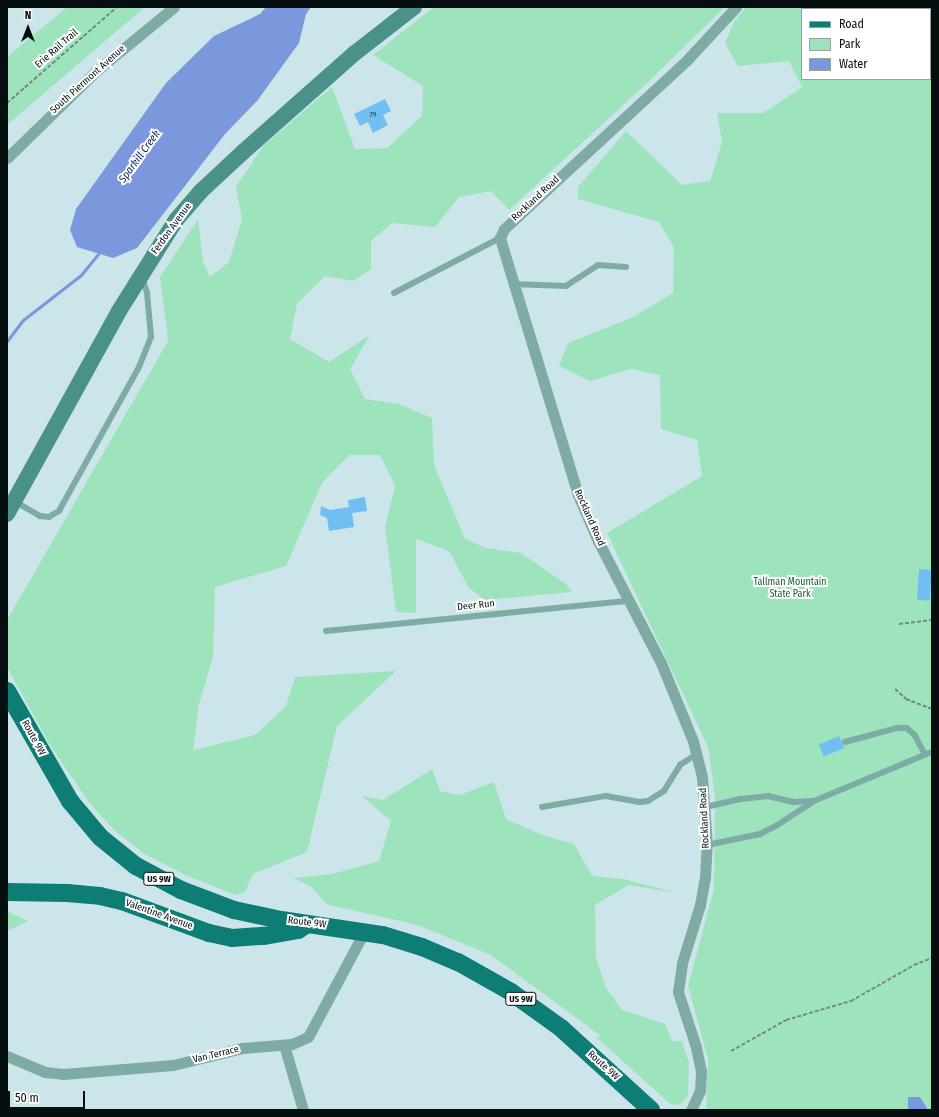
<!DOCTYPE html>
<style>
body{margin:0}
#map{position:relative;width:939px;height:1117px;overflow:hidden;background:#cce5ea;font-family:"Fira Sans Condensed",sans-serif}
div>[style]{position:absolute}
.green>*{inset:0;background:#9de4bc}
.water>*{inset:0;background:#7b98dc}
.stream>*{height:3px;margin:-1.5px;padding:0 1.5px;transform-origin:1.5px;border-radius:1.5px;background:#7b98dc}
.building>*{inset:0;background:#71bff2;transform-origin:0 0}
.path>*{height:2px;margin-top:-1px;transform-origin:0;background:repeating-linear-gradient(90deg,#75878b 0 4px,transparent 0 6px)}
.lane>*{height:5.5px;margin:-2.75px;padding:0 2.75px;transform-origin:2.75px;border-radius:2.75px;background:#7faba5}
.street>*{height:11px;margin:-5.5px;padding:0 5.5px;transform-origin:5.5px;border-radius:5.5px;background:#7faba5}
.secondary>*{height:16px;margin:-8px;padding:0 8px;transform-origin:8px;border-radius:8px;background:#4a9189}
.primary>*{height:18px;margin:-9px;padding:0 9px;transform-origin:9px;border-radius:9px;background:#0e7d75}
span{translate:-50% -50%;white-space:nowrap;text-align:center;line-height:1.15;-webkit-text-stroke:4px #fff;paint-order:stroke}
.number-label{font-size:8px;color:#213b48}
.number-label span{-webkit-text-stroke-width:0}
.shield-label span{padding:1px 3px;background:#fff;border:1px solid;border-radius:3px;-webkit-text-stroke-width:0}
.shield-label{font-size:9px;color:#060f10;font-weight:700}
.street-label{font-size:10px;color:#060f10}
.park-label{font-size:10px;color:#1a5b3d}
.water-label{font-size:11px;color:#0a1e6c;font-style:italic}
.frame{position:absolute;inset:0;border:8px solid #060f10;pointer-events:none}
.legend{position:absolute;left:801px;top:8px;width:130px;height:72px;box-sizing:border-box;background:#fff;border:1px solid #9b9f9f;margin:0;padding:5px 7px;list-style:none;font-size:12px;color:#060f10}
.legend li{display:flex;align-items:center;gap:8px;height:20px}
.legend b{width:20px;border:1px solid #9b9f9f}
.north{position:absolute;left:8px;top:8px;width:40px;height:40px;-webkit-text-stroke:3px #fff;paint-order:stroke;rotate:0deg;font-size:11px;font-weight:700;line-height:16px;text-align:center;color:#060f10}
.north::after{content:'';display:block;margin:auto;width:14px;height:18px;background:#060f10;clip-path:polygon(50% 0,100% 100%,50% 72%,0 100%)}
.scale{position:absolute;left:8px;top:1091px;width:77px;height:18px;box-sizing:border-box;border:2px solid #060f10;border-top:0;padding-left:5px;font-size:12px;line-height:14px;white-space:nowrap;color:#060f10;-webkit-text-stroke:3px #fff;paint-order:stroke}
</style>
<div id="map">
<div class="green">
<i style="clip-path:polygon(67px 7px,145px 7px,7px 125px,7px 57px)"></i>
<i style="clip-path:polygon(434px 7px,725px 7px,646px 84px,509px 210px,491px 191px,459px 197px,435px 227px,392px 223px,371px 241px,371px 269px,353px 281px,325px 276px,297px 304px,290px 339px,329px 362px,370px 335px,350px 369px,365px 399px,399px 404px,432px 418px,434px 465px,465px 539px,486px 548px,521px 553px,566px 584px,572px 592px,485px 600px,469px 588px,449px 551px,416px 539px,416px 613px,396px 612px,385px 527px,395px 486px,380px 455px,349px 455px,322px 483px,286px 566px,215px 587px,213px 657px,199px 704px,193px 750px,255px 735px,286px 706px,295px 677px,396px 671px,337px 726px,307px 852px,253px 874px,245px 892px,236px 895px,187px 876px,145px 854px,114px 830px,88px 801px,50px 745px,7px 667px,7px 620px,168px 341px,160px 277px,198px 219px,203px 262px,210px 277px,229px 262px,242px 219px,236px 187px,264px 145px,332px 87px,355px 149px,387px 148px,422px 116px,423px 86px,373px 55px)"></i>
<i style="clip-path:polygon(evenodd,746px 7px,932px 7px,932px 1110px,706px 1110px,708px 1059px,688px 986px,714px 889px,715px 797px,708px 747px,607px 533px,702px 476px,697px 440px,661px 429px,660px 375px,631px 369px,590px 381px,559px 366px,568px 343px,633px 317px,673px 293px,674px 248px,659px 222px,578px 199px,578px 187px,626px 131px,682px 185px,710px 181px,722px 142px,717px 113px,763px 113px,802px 87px,789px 61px,738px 66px,725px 43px,734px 22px,746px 7px,802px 9px,930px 9px,930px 79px,802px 79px,802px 9px)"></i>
<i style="clip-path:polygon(432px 769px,440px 791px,460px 795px,494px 782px,506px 819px,542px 835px,574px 844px,592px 876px,623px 879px,677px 893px,629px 885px,595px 905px,596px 958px,606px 988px,622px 1010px,665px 1024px,672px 1041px,682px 1041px,689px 1063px,688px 1095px,682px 1103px,677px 1105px,669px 1103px,596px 1037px,602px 1037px,491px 955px,417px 925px,326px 904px,312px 887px,293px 878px,332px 874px,379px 861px,391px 821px,362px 796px,383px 800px)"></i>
<i style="clip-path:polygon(7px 911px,28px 921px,7px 931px)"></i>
</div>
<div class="water">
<i style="clip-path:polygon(266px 7px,311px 7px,306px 14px,299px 43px,257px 101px,225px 134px,137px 248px,113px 258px,77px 247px,70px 230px,76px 209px,166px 83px,214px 36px,260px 14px)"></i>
<i style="clip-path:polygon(908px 1097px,920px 1097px,928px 1110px,908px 1110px)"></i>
</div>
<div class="stream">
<i style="left:7px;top:341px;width:26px;rotate:-53deg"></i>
<i style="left:23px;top:320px;width:73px;rotate:-37.8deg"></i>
<i style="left:81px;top:275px;width:32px;rotate:-51deg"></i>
</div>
<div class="building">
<i style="clip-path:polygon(385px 99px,391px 111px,383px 115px,388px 125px,373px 133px,368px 122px,360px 126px,354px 114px)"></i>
<i style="clip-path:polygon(365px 497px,367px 511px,352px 513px,354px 527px,329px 531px,327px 518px,320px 515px,321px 506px,330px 510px,349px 507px,348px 500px)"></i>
<i style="left:919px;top:569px;width:13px;height:31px;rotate:4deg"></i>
<i style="left:839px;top:736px;width:13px;height:22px;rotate:67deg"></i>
</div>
<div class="path">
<i style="left:7px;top:103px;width:146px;rotate:-41.1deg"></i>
<i style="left:899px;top:624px;width:33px;rotate:-7deg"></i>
<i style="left:895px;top:689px;width:15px;rotate:42deg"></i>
<i style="left:906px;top:699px;width:28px;rotate:21deg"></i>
<i style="left:731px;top:1051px;width:63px;rotate:-29.4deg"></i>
<i style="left:786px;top:1020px;width:68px;rotate:-16.3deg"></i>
<i style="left:851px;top:1001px;width:73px;rotate:-29.7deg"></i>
<i style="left:914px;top:965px;width:19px;rotate:-21deg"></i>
</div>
<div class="lane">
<i style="left:512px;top:284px;width:54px;rotate:2.1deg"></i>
<i style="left:566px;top:286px;width:38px;rotate:-33deg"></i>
<i style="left:598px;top:265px;width:28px;rotate:4deg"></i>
<i style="left:394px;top:293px;width:119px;rotate:-27.4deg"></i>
<i style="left:16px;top:502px;width:28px;rotate:30deg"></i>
<i style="left:40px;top:516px;width:9px;rotate:6deg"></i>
<i style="left:49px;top:517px;width:12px;rotate:-31deg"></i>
<i style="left:59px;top:511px;width:165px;rotate:-60.9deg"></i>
<i style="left:139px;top:367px;width:32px;rotate:-68deg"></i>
<i style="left:151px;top:337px;width:44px;rotate:-95.2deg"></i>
<i style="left:147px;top:293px;width:16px;rotate:-108deg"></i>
<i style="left:326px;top:631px;width:304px;rotate:-5.7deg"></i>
<i style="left:845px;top:742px;width:54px;rotate:-15.1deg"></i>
<i style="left:897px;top:728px;width:10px"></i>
<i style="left:907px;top:728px;width:11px;rotate:41deg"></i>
<i style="left:915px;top:735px;width:21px;rotate:62deg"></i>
<i style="left:542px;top:807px;width:65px;rotate:-9.8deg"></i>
<i style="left:606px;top:796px;width:34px;rotate:10deg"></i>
<i style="left:639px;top:802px;width:9px;rotate:-6deg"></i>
<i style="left:648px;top:801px;width:19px;rotate:-32deg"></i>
<i style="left:664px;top:791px;width:31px;rotate:-58deg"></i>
<i style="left:680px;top:765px;width:20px;rotate:-33deg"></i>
<i style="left:706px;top:807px;width:36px;rotate:-13deg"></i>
<i style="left:741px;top:799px;width:27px;rotate:-6deg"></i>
<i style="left:768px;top:796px;width:26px;rotate:13deg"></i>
<i style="left:793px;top:802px;width:19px;rotate:-3deg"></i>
<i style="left:707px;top:845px;width:54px;rotate:-11.7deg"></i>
<i style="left:760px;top:834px;width:18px;rotate:-27deg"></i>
<i style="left:776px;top:826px;width:45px;rotate:-33.3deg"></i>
<i style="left:814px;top:801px;width:128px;rotate:-22.6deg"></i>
</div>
<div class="street">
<i style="left:7px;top:158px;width:124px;rotate:-44.3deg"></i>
<i style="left:96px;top:71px;width:101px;rotate:-39.4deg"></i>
<i style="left:284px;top:1045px;width:68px;rotate:73.7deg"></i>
<i style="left:7px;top:1056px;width:41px;rotate:22.8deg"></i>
<i style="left:45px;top:1072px;width:18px;rotate:6deg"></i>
<i style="left:63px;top:1074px;width:110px;rotate:-4.7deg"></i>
<i style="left:173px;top:1065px;width:71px;rotate:-13.8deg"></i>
<i style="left:242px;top:1048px;width:50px;rotate:-4.6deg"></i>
<i style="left:292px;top:1044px;width:17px;rotate:-24deg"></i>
<i style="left:308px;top:1037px;width:119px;rotate:-61.9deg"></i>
<i style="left:691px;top:1110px;width:21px;rotate:-65deg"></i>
<i style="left:700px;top:1091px;width:20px;rotate:-87deg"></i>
<i style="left:701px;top:1071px;width:25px;rotate:-102deg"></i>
<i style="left:696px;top:1047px;width:58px;rotate:-108.1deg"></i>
<i style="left:678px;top:992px;width:29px;rotate:-82deg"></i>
<i style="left:682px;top:963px;width:61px;rotate:-72.8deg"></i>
<i style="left:700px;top:905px;width:27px;rotate:-80deg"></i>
<i style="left:705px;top:878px;width:33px;rotate:-87deg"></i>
<i style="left:707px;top:845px;width:68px;rotate:-94.2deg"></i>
<i style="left:702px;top:777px;width:37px;rotate:-104deg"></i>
<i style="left:693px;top:741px;width:84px;rotate:-112.3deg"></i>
<i style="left:661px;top:663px;width:137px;rotate:-117.3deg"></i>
<i style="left:598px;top:541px;width:50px;rotate:-113.5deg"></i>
<i style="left:578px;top:495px;width:269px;rotate:-106.9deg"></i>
<i style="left:500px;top:238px;width:10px;rotate:-66deg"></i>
<i style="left:504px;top:229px;width:248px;rotate:-42.7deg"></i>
<i style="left:686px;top:61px;width:74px;rotate:-47.2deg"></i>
</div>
<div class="secondary">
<i style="left:7px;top:514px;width:232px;rotate:-61.1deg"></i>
<i style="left:119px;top:311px;width:107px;rotate:-57.9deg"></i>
<i style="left:176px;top:220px;width:37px;rotate:-49deg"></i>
<i style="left:200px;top:192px;width:59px;rotate:-42.9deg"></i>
<i style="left:243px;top:152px;width:149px;rotate:-41.5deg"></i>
<i style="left:355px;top:53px;width:75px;rotate:-37.9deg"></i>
</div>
<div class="primary">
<i style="left:7px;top:691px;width:127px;rotate:60.2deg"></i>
<i style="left:70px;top:801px;width:47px;rotate:50.2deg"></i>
<i style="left:100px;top:837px;width:46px;rotate:38.9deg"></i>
<i style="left:136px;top:866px;width:51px;rotate:28.1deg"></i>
<i style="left:181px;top:890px;width:57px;rotate:20.7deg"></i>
<i style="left:234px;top:910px;width:48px;rotate:12deg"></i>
<i style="left:281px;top:920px;width:103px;rotate:8.4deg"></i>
<i style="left:383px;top:935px;width:41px;rotate:17.1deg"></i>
<i style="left:422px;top:947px;width:39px;rotate:23deg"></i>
<i style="left:458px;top:962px;width:61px;rotate:29.5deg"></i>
<i style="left:511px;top:992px;width:62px;rotate:35.8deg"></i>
<i style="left:561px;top:1028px;width:122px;rotate:42.3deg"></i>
<i style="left:7px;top:892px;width:60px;rotate:1deg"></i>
<i style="left:67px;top:893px;width:33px;rotate:5deg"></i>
<i style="left:100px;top:896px;width:23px;rotate:13deg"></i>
<i style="left:122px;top:901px;width:93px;rotate:20.2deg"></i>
<i style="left:209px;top:933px;width:24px;rotate:12deg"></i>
<i style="left:232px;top:938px;width:32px;rotate:-4deg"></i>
<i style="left:264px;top:936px;width:35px;rotate:-10deg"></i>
<i style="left:298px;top:930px;width:9px;rotate:-32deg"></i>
</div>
<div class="number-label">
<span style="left:373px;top:115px">79</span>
</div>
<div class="shield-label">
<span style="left:159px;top:879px">US 9W</span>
<span style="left:521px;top:999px">US 9W</span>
</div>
<div class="street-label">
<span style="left:57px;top:49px;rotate:-41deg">Erie Rail Trail</span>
<span style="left:88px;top:80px;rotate:-42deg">South Piermont Avenue</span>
<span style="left:536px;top:199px;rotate:-43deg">Rockland Road</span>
<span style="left:172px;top:229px;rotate:-54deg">Ferdon Avenue</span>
<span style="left:589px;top:518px;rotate:66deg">Rockland Road</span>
<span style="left:476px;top:606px;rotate:-6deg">Deer Run</span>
<span style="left:33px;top:738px;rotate:61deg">Route 9W</span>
<span style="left:705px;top:818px;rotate:-93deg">Rockland Road</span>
<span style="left:159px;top:915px;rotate:20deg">Valentine Avenue</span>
<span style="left:307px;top:923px;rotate:7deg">Route 9W</span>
<span style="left:216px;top:1055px;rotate:-14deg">Van Terrace</span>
<span style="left:603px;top:1066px;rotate:42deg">Route 9W</span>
</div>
<div class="park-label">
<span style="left:790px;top:588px">Tallman Mountain<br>State Park</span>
</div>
<div class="water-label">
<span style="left:140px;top:157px;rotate:-54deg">Sparkill Creek</span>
</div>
<div class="frame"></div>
<ul class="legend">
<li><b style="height:5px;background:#0e7d75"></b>Road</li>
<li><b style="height:11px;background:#9de4bc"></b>Park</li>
<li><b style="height:11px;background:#7b98dc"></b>Water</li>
</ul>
<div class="north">N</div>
<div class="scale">50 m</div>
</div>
